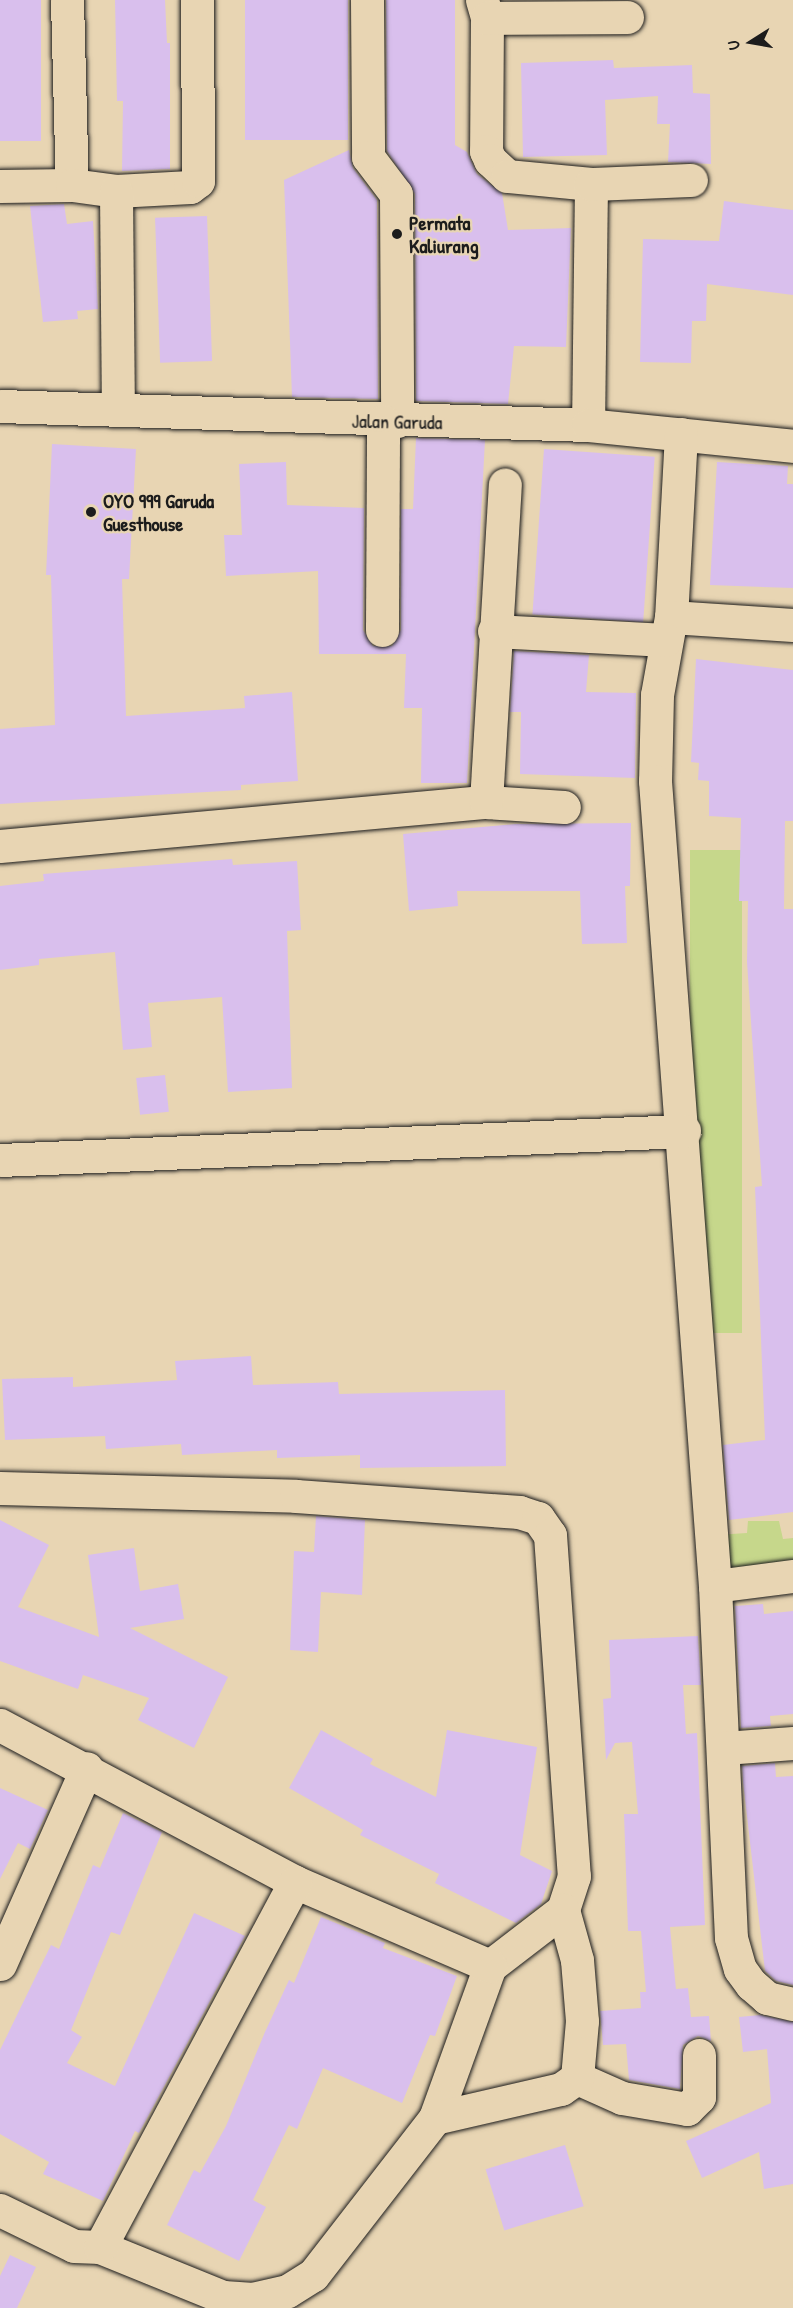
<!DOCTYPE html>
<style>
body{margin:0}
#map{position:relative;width:793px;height:2308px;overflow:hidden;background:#e8d5b3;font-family:"Patrick Hand",sans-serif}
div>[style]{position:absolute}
.green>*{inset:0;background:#c6d78b;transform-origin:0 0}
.building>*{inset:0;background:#d9bfed;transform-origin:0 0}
.roads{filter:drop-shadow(0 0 2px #1c1c1c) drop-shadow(0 0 2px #1c1c1c)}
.minor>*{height:33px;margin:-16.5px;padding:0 16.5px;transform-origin:16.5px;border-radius:16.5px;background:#e8d5b3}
.dots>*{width:16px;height:16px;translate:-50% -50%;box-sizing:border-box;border:3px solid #e8d5b3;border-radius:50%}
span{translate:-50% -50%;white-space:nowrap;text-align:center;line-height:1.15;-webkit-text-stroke:4.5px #e8d5b3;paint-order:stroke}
.poi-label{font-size:20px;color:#1c1c1c;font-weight:700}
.left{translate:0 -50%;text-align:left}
.street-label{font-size:20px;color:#1c1c1c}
.north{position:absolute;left:721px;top:12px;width:60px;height:60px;-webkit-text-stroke:4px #e8d5b3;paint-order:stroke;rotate:259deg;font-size:16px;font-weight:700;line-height:24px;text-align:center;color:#1c1c1c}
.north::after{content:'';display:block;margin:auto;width:21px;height:27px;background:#1c1c1c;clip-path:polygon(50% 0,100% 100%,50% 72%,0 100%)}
</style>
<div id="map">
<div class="green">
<i style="left:690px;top:850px;width:52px;height:483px"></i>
<i style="clip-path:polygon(748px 1521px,779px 1521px,783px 1539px,793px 1538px,793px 1568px,718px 1579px,716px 1535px,747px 1533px)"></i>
</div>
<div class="building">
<i style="left:0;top:0;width:41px;height:141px"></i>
<i style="clip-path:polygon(115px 0,165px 0,167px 43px,170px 43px,170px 169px,122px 171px,123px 101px,117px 101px)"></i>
<i style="left:245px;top:0;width:103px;height:140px"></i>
<i style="clip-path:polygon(386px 0,455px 0,455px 145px,467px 152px,477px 174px,502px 193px,508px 230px,571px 228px,566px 347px,514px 346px,508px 404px,416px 401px,415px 194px,387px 151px)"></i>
<i style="clip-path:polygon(613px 60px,614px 68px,692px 65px,693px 93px,710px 94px,711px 164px,668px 162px,670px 124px,657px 124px,658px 96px,605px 100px,607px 155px,523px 157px,521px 63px)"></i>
<i style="clip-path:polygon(349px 150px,353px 168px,377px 200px,378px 399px,292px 397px,284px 180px)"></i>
<i style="clip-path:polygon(724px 201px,793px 210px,793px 295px,707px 284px,706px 321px,692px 321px,691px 363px,640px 362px,643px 239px,719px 241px)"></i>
<i style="clip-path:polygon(64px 204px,67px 224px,93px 221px,98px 309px,77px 311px,78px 319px,43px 322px,30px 206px)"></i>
<i style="left:207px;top:216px;width:145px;height:52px;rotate:88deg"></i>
<i style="clip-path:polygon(416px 438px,485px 440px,467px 783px,421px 783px,422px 708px,404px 708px,406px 654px,319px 654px,318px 571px,226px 576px,224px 535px,242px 535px,239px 464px,286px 462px,287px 505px,364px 508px,363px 630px,373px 646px,392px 646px,401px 630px,401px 509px,413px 509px)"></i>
<i style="clip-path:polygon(52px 444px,136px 449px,129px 579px,122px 579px,126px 716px,245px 708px,244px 696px,292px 692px,298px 781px,241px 785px,241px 790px,0 804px,0 729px,55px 725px,51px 575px,46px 575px)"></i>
<i style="left:544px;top:449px;width:111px;height:166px;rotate:4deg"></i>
<i style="clip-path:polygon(717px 462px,788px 466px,787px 484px,793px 484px,793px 588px,710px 585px)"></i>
<i style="clip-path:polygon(514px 651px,589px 655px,586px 692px,636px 693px,635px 778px,520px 774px,521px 712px,510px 712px)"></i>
<i style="clip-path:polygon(696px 659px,793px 670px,793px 821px,785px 821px,784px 909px,793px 909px,793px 1512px,729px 1520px,723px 1445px,765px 1440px,755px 1187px,762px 1186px,747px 962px,748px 901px,739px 901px,741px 818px,709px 816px,709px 781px,698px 780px,699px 763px,691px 762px)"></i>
<i style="clip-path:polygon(631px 823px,630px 886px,625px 886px,627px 943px,582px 944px,580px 891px,457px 891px,458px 906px,409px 911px,403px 834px,515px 824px)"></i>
<i style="clip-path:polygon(232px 859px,233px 865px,297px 861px,301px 930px,287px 931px,292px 1088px,228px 1092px,222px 997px,148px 1003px,152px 1047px,123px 1050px,115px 952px,39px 959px,39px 965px,0 970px,0 886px,44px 881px,43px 874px)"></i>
<i style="left:165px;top:1075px;width:37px;height:29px;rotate:84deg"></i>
<i style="clip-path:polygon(251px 1356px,253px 1385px,338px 1382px,339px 1394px,505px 1390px,506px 1466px,360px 1468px,360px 1455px,277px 1458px,277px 1450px,182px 1455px,181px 1444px,106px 1449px,105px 1436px,5px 1440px,2px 1379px,73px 1377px,73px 1387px,177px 1380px,175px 1361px)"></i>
<i style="clip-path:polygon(316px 1516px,365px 1520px,362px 1595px,321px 1592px,318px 1652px,290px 1650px,294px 1551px,314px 1552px)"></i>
<i style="clip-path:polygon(0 1520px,49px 1545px,18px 1607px,99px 1637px,88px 1555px,134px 1548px,140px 1591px,178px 1584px,184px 1619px,130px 1628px,228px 1677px,194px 1748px,138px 1720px,149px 1698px,83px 1675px,78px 1689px,0 1661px)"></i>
<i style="clip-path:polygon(763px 1604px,764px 1614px,793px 1611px,793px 1714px,770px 1716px,771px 1726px,741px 1728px,735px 1606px)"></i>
<i style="clip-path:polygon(698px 1636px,701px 1685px,683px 1685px,686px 1734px,697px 1733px,705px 1925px,670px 1927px,676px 1989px,688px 1988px,691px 2017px,709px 2016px,711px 2041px,698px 2036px,683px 2045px,680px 2089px,629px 2080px,626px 2044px,603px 2045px,600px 2011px,641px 2008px,640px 1992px,646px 1992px,641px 1931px,628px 1931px,624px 1814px,638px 1814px,632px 1742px,615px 1743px,606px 1760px,603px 1699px,611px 1698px,609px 1640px)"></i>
<i style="clip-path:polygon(321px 1730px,373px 1759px,370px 1764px,436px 1797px,447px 1730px,537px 1747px,520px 1855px,552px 1871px,541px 1904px,516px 1923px,435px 1883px,439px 1874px,360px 1835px,363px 1830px,289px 1788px)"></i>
<i style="clip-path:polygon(775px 1763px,776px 1777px,793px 1776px,793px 1985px,776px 1981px,765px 1971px,743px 1782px,742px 1766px)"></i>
<i style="clip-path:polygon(0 1788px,48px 1810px,30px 1849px,18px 1843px,0 1879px)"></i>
<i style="clip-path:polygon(123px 1813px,162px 1832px,120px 1935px,111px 1932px,71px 2030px,82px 2037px,67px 2063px,115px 2086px,194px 1913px,245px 1936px,139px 2133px,135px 2131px,103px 2201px,43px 2174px,49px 2162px,0 2134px,0 2050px,51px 1945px,59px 1949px,93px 1865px,100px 1868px)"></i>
<i style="clip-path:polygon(321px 1917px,385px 1943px,383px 1948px,457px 1976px,435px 2036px,430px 2035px,402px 2103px,323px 2068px,297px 2129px,289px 2125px,253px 2200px,266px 2207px,239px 2261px,167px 2225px,194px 2170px,200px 2173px,226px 2126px,265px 2032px,289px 1980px,294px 1983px)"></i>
<i style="clip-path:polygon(760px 2015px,793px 2022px,793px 2184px,764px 2189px,759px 2152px,702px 2178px,686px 2141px,771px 2103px,767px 2049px,743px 2052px,739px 2017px)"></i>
<i style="left:565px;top:2145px;width:64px;height:83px;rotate:73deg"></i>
<i style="clip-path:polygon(10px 2255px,36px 2267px,17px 2308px,0 2308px,0 2276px)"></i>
</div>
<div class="roads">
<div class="minor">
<i style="left:67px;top:0;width:185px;rotate:88.5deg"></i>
<i style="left:367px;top:0;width:157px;rotate:89.6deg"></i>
<i style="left:368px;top:157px;width:46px;rotate:52.9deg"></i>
<i style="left:396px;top:194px;width:227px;rotate:89.7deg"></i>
<i style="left:482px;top:0;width:19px;rotate:74deg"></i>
<i style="left:487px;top:18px;width:133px;rotate:90.4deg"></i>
<i style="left:486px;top:151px;width:10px;rotate:66deg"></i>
<i style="left:490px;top:160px;width:23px;rotate:43deg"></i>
<i style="left:507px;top:176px;width:84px;rotate:5.4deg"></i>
<i style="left:591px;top:184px;width:241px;rotate:90.7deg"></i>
<i style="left:487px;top:18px;width:140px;rotate:-0.4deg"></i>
<i style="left:591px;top:184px;width:100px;rotate:-2.3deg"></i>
<i style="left:0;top:186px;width:72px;rotate:-0.8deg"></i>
<i style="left:72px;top:185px;width:44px;rotate:7.8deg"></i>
<i style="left:116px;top:191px;width:74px;rotate:-3.1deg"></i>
<i style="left:190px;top:187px;width:10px;rotate:-37deg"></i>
<i style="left:198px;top:181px;width:181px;rotate:-90.3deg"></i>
<i style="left:116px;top:191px;width:218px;rotate:89.5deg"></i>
<i style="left:0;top:406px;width:588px;rotate:1.85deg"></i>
<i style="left:588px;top:425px;width:206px;rotate:5.8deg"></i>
<i style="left:681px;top:434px;width:183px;rotate:93.1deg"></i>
<i style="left:671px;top:617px;width:79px;rotate:100.2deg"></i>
<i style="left:657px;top:695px;width:86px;rotate:91.3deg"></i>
<i style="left:655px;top:781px;width:807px;rotate:85.74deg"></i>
<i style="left:715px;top:1586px;width:352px;rotate:87.4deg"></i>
<i style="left:731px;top:1938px;width:32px;rotate:74deg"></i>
<i style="left:740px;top:1969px;width:19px;rotate:54deg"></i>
<i style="left:751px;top:1984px;width:21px;rotate:41deg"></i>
<i style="left:767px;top:1998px;width:27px;rotate:13deg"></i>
<i style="left:671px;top:617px;width:122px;rotate:3.8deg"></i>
<i style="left:382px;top:630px;width:209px;rotate:-89.7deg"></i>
<i style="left:494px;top:631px;width:172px;rotate:3deg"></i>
<i style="left:486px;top:802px;width:78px;rotate:3.7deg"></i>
<i style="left:0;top:846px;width:488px;rotate:-5.2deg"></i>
<i style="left:486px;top:802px;width:318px;rotate:-86.6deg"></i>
<i style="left:0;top:1160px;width:685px;rotate:-2.43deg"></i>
<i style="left:0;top:1488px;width:296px;rotate:1.5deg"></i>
<i style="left:296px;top:1496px;width:224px;rotate:4.1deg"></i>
<i style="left:519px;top:1512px;width:20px;rotate:18deg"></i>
<i style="left:538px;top:1518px;width:21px;rotate:55deg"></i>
<i style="left:550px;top:1535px;width:342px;rotate:86deg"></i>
<i style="left:574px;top:1876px;width:36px;rotate:108deg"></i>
<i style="left:563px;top:1910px;width:92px;rotate:142.5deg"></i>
<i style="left:490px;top:1966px;width:162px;rotate:109.9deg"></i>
<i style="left:435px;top:2118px;width:199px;rotate:127.8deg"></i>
<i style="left:313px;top:2275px;width:31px;rotate:148deg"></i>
<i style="left:287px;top:2291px;width:35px;rotate:167deg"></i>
<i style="left:253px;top:2299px;width:30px;rotate:-176deg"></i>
<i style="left:223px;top:2297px;width:133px;rotate:-157.9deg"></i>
<i style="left:715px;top:1586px;width:79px;rotate:-7.3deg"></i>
<i style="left:0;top:1725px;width:334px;rotate:28deg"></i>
<i style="left:295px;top:1882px;width:212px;rotate:23.3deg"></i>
<i style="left:724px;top:1748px;width:69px;rotate:-4.1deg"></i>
<i style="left:0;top:1964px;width:214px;rotate:-66.1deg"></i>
<i style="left:577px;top:2078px;width:49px;rotate:24deg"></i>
<i style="left:622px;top:2098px;width:66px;rotate:9.6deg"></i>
<i style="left:687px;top:2109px;width:17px;rotate:-45deg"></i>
<i style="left:699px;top:2097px;width:42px;rotate:-90deg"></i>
<i style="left:435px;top:2118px;width:129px;rotate:-13deg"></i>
<i style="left:561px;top:2089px;width:19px;rotate:-35deg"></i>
<i style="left:577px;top:2078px;width:57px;rotate:-85deg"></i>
<i style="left:582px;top:2021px;width:61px;rotate:-94.7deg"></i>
<i style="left:577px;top:1960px;width:52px;rotate:-105.6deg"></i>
<i style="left:0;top:2210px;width:82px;rotate:25.9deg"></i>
<i style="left:74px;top:2246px;width:26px;rotate:2deg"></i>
<i style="left:100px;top:2247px;width:414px;rotate:-61.9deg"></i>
</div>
</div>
<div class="dots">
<i style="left:397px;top:234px;background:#1c1c1c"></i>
<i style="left:91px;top:512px;background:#1c1c1c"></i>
</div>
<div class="poi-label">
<span class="left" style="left:409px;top:234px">Permata<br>Kaliurang</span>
<span class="left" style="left:103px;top:512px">OYO 999 Garuda<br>Guesthouse</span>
</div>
<div class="street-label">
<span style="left:397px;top:421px;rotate:1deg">Jalan Garuda</span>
</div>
<div class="north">U</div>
</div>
